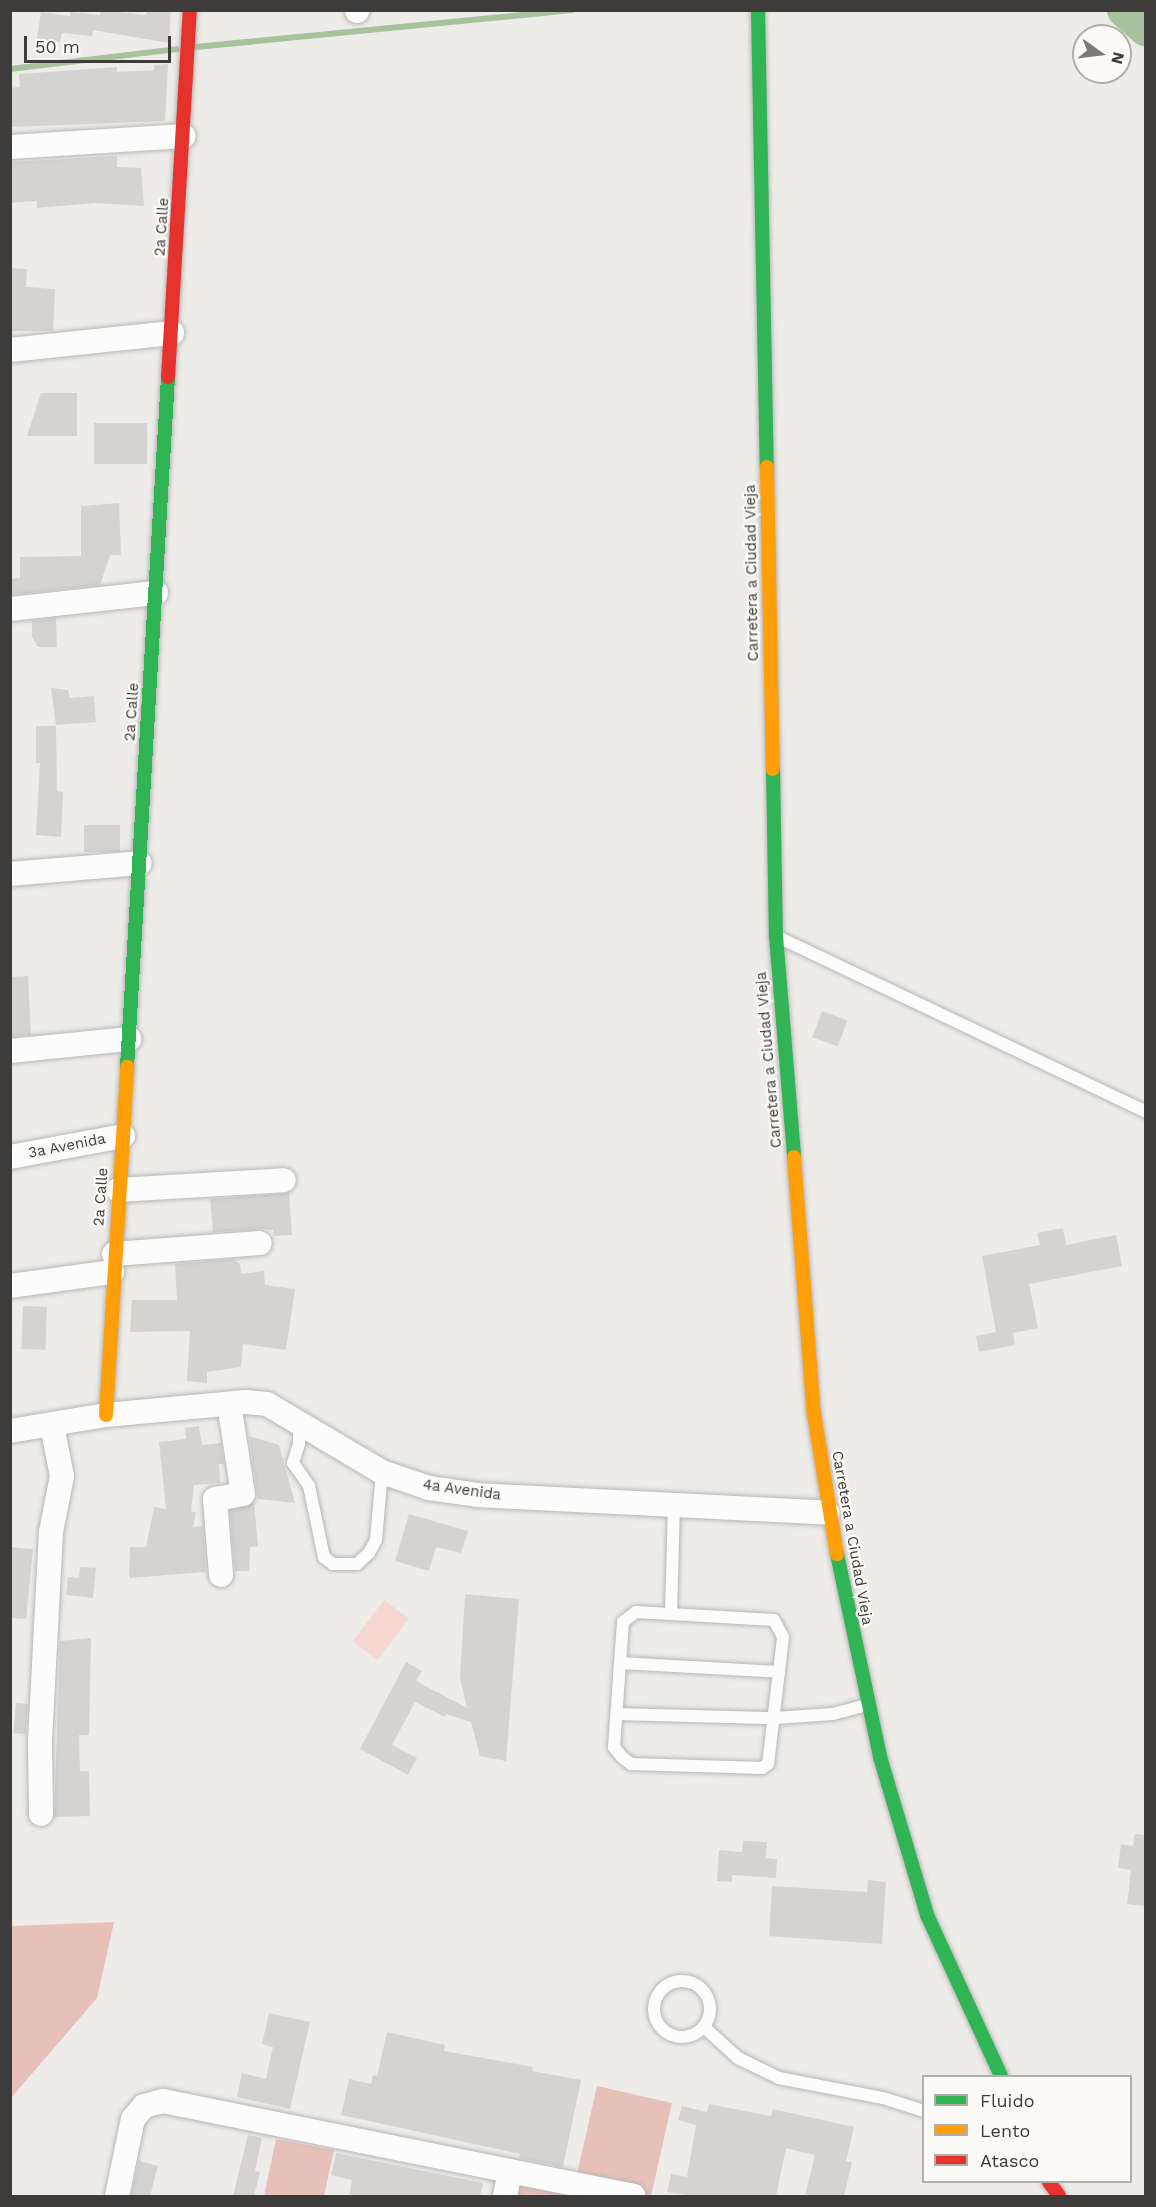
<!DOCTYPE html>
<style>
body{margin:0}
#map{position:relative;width:1156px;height:2207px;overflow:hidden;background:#eeece9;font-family:"Work Sans",sans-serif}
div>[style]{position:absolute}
.green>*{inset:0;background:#f6d7d2;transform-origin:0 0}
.forest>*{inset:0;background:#e8c0ba}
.stream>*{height:6px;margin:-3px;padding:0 3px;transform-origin:3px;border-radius:3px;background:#a7c29c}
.river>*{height:36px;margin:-18px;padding:0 18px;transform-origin:18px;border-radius:18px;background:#a7c29c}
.building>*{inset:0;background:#d5d3d1;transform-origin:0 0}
.roads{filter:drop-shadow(0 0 2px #b7b6b4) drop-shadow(0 0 2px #b7b6b4)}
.lane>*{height:12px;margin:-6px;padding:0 6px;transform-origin:6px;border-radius:6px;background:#fcfcfc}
.lane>.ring{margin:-6px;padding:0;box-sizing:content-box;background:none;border:12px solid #fcfcfc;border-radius:50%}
.street>*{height:24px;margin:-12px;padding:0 12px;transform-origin:12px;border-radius:12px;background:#fcfcfc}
.fast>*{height:14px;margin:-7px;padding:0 7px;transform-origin:7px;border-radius:7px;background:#30b455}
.slow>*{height:14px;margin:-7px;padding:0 7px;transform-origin:7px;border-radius:7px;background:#ff9f0a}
.jam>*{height:14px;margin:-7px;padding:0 7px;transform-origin:7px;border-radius:7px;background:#e5322d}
span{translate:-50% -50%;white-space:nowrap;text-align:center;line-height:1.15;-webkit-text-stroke:4.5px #fcfaf6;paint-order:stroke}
.street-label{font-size:15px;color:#3d3c3a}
.frame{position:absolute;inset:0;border:12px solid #3d3c3a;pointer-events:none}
.legend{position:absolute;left:922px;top:2075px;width:210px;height:108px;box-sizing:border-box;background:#fcfaf6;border:2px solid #b0aeab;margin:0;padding:8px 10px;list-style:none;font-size:18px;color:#3d3c3a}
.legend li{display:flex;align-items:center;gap:12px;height:30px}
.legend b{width:30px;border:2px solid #b0aeab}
.north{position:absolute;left:1072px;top:24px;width:60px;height:60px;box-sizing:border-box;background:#fcfaf6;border:2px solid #b0aeab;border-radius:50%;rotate:104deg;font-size:16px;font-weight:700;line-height:24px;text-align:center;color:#3d3c3a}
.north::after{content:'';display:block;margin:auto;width:21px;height:27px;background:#7b7a77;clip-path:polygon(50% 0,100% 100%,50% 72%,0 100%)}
.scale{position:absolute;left:24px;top:36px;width:147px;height:27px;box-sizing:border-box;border:3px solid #3d3c3a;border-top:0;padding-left:8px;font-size:18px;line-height:21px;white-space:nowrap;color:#3d3c3a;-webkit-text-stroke:4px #fcfaf6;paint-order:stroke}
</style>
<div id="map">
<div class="green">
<i style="left:384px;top:1600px;width:31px;height:52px;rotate:37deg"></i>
</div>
<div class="forest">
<i style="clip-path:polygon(114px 1922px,97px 1998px,11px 2098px,11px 1926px)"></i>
<i style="clip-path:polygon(597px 2086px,672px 2103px,651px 2196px,510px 2196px,514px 2183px,572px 2196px)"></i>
<i style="clip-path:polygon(276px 2139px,334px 2150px,324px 2196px,264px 2196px)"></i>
</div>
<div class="stream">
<i style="left:196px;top:47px;width:378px;rotate:-5.6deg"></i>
<i style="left:10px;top:69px;width:168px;rotate:-6.8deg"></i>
</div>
<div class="river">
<i style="left:1125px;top:10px;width:28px;rotate:41deg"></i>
</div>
<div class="building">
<i style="clip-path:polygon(101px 10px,146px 15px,147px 10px,171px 10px,169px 43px,93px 30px,92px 36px,62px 33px,60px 42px,37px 38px,41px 12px,70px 16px,70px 12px,100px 15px)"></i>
<i style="clip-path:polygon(168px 64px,165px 121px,10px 127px,10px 88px,20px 87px,19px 74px,117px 67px,117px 72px,154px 70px,154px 65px)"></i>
<i style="clip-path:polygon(117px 156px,117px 167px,141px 168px,144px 206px,95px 203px,37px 208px,37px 201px,10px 203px,10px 162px)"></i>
<i style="clip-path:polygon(10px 268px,27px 269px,26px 287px,55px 289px,53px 331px,10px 331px)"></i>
<i style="clip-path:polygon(41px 393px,77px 393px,77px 436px,27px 436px)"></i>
<i style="left:94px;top:423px;width:53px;height:41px"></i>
<i style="clip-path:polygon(119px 503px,121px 555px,110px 555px,100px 585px,10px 595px,10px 579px,20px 578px,20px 557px,81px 556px,81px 506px)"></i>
<i style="clip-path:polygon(56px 618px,57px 647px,38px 647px,32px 637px,32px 621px)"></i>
<i style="clip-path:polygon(51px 688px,68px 690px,70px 698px,94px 696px,96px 722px,56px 725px)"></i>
<i style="clip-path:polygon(36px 726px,56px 726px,57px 791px,63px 792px,61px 837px,36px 835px,40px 763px,36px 763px)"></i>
<i style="left:84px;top:825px;width:36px;height:27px"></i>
<i style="clip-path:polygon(28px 976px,31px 1035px,10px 1037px,10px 977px)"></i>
<i style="left:822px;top:1011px;width:27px;height:28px;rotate:20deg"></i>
<i style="clip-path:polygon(289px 1193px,292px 1235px,274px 1236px,273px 1230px,259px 1229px,213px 1232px,210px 1199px)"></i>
<i style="clip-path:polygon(1063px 1228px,1066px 1245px,1116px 1235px,1122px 1266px,1029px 1284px,1038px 1328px,1013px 1333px,1015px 1345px,979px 1352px,976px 1336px,996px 1332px,982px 1256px,1040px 1245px,1037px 1233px)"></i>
<i style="clip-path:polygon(233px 1259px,240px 1264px,241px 1274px,264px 1271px,265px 1285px,295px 1289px,286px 1350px,243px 1344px,241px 1367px,207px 1372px,207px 1383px,187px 1381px,190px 1331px,130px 1332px,132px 1300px,177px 1300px,175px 1264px)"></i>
<i style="left:23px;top:1306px;width:24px;height:43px;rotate:2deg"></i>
<i style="clip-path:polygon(199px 1426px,202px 1445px,221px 1443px,224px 1464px,219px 1464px,220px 1483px,194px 1485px,191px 1511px,196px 1513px,193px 1527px,203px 1526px,206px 1572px,129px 1578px,130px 1547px,146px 1547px,154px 1507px,166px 1509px,159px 1442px,186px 1439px,185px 1428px)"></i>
<i style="clip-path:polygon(249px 1436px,279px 1445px,295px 1503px,258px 1499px)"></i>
<i style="clip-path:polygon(254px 1502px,258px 1546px,250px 1547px,249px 1571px,235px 1571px,230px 1511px)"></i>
<i style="clip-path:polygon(409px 1514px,468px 1531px,461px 1553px,436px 1547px,429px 1571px,395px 1561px)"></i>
<i style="clip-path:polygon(10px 1547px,33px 1549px,26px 1619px,10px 1618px)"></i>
<i style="clip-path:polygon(80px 1567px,96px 1568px,93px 1598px,66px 1595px,68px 1577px,79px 1578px)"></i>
<i style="clip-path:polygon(465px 1594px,519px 1599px,506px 1761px,480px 1756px,471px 1722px,446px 1714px,445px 1717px,415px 1702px,392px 1745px,417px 1758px,408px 1775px,360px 1749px,406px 1662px,422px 1671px,416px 1681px,467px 1708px,460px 1678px)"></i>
<i style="clip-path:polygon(91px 1638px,89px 1735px,79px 1735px,80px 1771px,89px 1771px,90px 1816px,54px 1817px,60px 1641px)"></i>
<i style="left:16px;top:1703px;width:12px;height:30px;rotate:5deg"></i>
<i style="clip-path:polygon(1135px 1834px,1146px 1835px,1146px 1906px,1127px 1904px,1131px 1870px,1118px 1868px,1121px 1844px,1133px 1846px)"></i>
<i style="clip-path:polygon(743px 1841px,767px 1842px,766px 1858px,777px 1859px,776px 1878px,732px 1875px,732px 1882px,717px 1881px,719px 1850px,742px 1852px)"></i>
<i style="clip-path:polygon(868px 1880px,886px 1882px,882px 1944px,769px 1936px,772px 1886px,867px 1892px)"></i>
<i style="clip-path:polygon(269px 2013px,310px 2022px,290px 2109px,237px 2097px,242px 2073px,266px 2079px,273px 2047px,262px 2044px)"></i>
<i style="clip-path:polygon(387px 2032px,445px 2045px,444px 2051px,533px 2067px,532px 2071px,581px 2080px,563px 2167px,519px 2158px,520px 2154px,341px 2115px,349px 2079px,371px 2084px,373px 2075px,377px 2076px)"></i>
<i style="clip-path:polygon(709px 2104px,771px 2116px,773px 2109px,854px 2127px,846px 2161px,852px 2162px,844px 2196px,805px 2196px,815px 2155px,786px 2148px,776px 2196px,694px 2196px,667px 2192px,671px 2174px,687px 2177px,696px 2125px,678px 2120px,682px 2106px,707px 2112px)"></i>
<i style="clip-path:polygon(248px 2135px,262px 2138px,255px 2171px,260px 2172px,254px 2196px,233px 2196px)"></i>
<i style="clip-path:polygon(336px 2153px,483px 2183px,480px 2196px,349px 2196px,352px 2180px,331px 2175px)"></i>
<i style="clip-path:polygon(139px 2161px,158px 2166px,150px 2196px,131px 2196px)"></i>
</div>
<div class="roads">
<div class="lane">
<i style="left:780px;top:938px;width:405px;rotate:25.4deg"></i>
<i style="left:299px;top:1422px;width:22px;rotate:90deg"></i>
<i style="left:299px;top:1444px;width:20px;rotate:108deg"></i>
<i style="left:293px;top:1463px;width:28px;rotate:55deg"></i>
<i style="left:309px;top:1486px;width:73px;rotate:78.1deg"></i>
<i style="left:324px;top:1557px;width:11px;rotate:38deg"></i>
<i style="left:333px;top:1564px;width:24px"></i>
<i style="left:357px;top:1564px;width:16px;rotate:-43deg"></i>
<i style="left:369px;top:1553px;width:15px;rotate:-62deg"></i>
<i style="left:376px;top:1540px;width:68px;rotate:-85deg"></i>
<i style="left:636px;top:1612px;width:138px;rotate:3.3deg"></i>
<i style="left:774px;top:1620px;width:19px;rotate:62deg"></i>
<i style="left:783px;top:1637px;width:128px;rotate:96.7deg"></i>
<i style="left:768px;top:1764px;width:7px;rotate:146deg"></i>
<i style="left:762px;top:1768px;width:131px;rotate:-178.3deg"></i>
<i style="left:631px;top:1764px;width:11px;rotate:-142deg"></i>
<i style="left:622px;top:1757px;width:13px;rotate:-129deg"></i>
<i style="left:614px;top:1747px;width:125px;rotate:-85.9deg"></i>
<i style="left:623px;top:1622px;width:16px;rotate:-38deg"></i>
<i style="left:671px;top:1613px;width:109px;rotate:-88.4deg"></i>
<i style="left:620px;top:1663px;width:159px;rotate:3.2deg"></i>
<i style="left:617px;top:1714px;width:158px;rotate:1.5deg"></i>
<i style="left:775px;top:1718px;width:58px;rotate:-3.9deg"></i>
<i style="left:833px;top:1714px;width:34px;rotate:-15deg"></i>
<i class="ring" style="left:654px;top:1981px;width:44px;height:44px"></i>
<i style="left:704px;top:2027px;width:46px;rotate:42.4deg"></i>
<i style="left:738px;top:2058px;width:46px;rotate:26deg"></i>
<i style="left:779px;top:2078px;width:106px;rotate:10.9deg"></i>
<i style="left:883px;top:2098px;width:43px;rotate:17.6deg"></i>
</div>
<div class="street">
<i style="left:357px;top:11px;width:1px;rotate:-90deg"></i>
<i style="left:10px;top:147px;width:174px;rotate:-3.6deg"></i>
<i style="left:10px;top:350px;width:163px;rotate:-6deg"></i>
<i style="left:10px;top:609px;width:147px;rotate:-6.3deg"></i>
<i style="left:10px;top:874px;width:130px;rotate:-4.8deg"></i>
<i style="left:10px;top:1051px;width:120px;rotate:-5.8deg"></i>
<i style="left:10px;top:1157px;width:115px;rotate:-10.5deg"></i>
<i style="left:118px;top:1190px;width:166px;rotate:-3.4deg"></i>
<i style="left:114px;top:1254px;width:146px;rotate:-4.3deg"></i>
<i style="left:10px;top:1286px;width:103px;rotate:-7.8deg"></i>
<i style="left:10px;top:1431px;width:97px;rotate:-9.5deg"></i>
<i style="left:106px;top:1415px;width:140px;rotate:-5.3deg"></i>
<i style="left:245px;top:1402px;width:22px;rotate:5deg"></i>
<i style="left:267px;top:1404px;width:134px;rotate:30.6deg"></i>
<i style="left:382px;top:1472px;width:50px;rotate:18.8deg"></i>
<i style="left:429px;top:1488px;width:49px;rotate:8.1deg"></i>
<i style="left:478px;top:1495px;width:350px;rotate:2.9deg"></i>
<i style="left:221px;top:1575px;width:76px;rotate:-94.5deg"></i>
<i style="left:215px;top:1499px;width:28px;rotate:-10deg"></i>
<i style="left:243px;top:1494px;width:91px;rotate:-98.8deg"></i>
<i style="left:41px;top:1814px;width:73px;rotate:-90.8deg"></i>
<i style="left:40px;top:1741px;width:209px;rotate:-87deg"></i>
<i style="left:51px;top:1532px;width:57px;rotate:-78.9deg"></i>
<i style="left:62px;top:1476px;width:51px;rotate:-101.3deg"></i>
<i style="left:117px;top:2196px;width:79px;rotate:-78.3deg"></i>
<i style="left:133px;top:2119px;width:17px;rotate:-50deg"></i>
<i style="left:144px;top:2106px;width:20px;rotate:-15deg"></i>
<i style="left:163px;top:2101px;width:480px;rotate:11.4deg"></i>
<i style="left:505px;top:2196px;width:25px;rotate:-78deg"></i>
</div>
<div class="fast">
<i style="left:758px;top:10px;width:457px;rotate:88.9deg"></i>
<i style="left:773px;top:769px;width:167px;rotate:89deg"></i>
<i style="left:776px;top:936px;width:222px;rotate:85.3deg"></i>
<i style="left:127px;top:1067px;width:691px;rotate:-86.6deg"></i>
<i style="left:837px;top:1554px;width:208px;rotate:78deg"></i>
<i style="left:880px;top:1757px;width:165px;rotate:73.4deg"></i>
<i style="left:927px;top:1915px;width:177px;rotate:65.3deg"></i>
</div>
<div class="slow">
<i style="left:767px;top:467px;width:302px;rotate:88.9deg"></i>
<i style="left:794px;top:1157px;width:258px;rotate:85.6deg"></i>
<i style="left:814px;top:1414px;width:142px;rotate:80.7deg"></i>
<i style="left:106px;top:1415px;width:349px;rotate:-86.5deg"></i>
</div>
<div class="jam">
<i style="left:168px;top:377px;width:368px;rotate:-86.6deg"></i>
<i style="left:1049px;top:2182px;width:17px;rotate:54deg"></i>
</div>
</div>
<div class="street-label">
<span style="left:162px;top:227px;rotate:-86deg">2a Calle</span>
<span style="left:752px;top:573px;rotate:-91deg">Carretera a Ciudad Vieja</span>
<span style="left:132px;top:712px;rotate:-86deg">2a Calle</span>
<span style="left:769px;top:1060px;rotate:-95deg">Carretera a Ciudad Vieja</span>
<span style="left:67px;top:1146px;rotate:-11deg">3a Avenida</span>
<span style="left:101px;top:1197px;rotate:-86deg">2a Calle</span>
<span style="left:462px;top:1490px;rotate:8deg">4a Avenida</span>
<span style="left:852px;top:1538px;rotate:80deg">Carretera a Ciudad Vieja</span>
</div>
<div class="frame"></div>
<ul class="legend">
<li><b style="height:8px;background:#30b455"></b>Fluido</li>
<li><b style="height:8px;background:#ff9f0a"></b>Lento</li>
<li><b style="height:8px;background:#e5322d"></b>Atasco</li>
</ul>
<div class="north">N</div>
<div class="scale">50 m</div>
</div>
